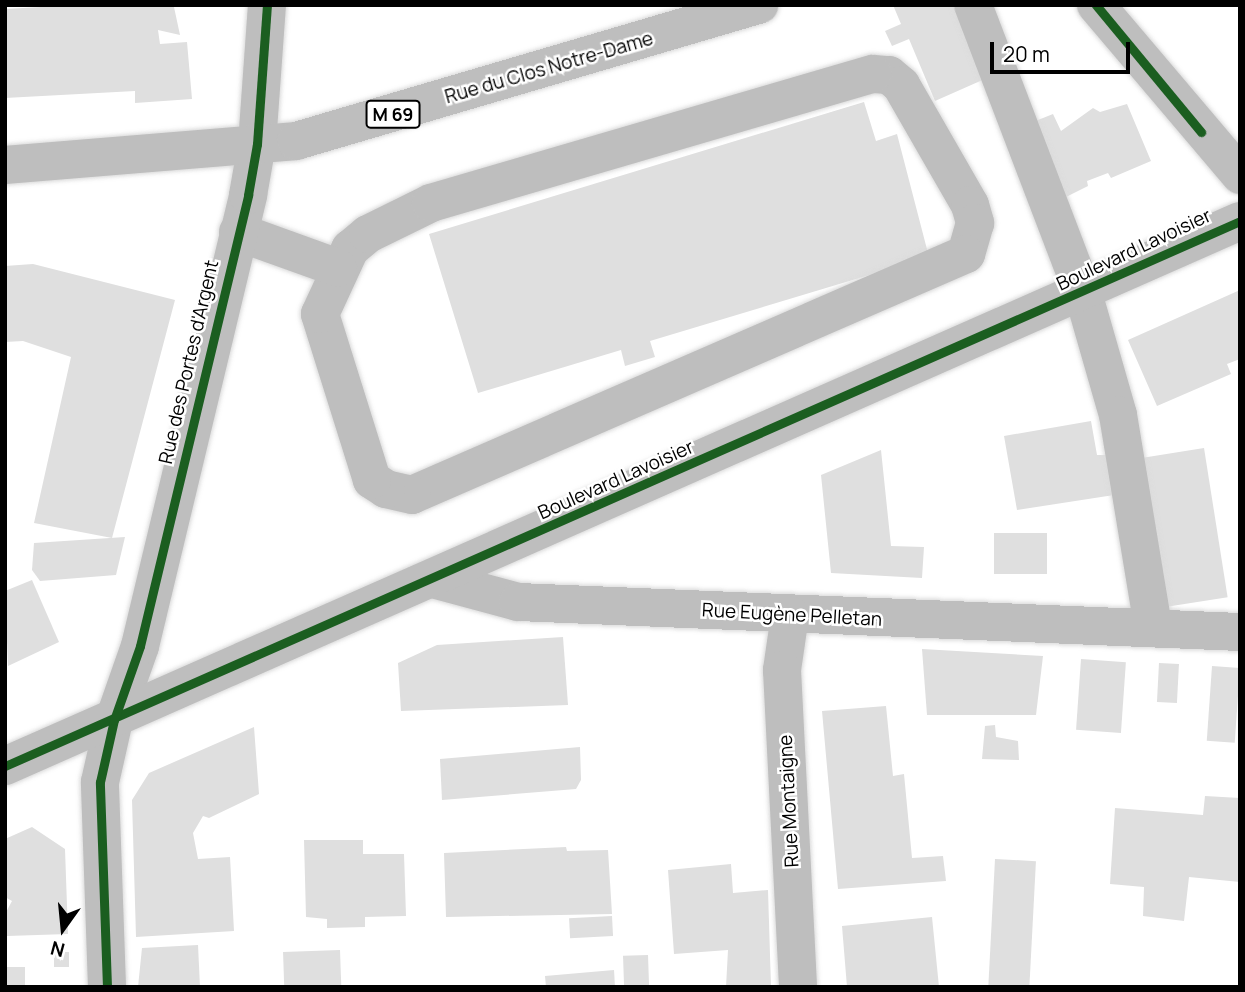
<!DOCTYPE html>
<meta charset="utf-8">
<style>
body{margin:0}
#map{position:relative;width:1245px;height:992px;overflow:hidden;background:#fff;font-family:Manrope,sans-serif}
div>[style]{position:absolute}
.building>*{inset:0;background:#dfdfdf;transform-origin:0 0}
.roads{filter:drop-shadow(0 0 2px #dbdbdb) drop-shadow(0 0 2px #dbdbdb)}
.minor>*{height:38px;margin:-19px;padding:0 19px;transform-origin:19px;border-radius:19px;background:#bebebe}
.major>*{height:38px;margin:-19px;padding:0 19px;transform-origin:19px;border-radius:19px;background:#bebebe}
.cycleway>*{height:9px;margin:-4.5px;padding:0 4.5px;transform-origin:4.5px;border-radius:4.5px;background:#1b5e20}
span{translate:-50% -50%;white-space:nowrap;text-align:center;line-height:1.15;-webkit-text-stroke:5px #fff;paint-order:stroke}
.shield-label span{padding:2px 5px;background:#fff;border:2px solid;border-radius:5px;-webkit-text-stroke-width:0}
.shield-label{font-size:18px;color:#000;font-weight:700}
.street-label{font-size:19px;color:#000}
.frame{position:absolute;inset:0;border:7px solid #000;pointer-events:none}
.north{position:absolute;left:28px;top:894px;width:70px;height:70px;-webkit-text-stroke:5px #fff;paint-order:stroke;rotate:195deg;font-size:19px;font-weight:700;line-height:28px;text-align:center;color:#000}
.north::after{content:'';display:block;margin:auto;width:24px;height:32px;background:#000;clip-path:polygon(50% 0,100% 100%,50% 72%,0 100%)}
.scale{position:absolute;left:990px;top:42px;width:140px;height:32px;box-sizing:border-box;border:4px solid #000;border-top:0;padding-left:9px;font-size:21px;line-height:24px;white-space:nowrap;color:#000;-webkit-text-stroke:5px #fff;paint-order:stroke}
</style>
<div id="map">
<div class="building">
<i style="clip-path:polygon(77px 5px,174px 7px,180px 35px,158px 30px,160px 44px,187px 42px,192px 99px,135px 103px,135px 91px,5px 98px,5px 9px)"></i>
<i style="clip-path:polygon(893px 5px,953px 5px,987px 78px,935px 101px,909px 39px,892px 46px,885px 31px,901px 24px)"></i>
<i style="clip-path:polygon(864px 102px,876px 141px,897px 134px,929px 257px,650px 341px,655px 357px,625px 366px,621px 350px,478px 393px,429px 234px)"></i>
<i style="clip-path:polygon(1127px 104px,1151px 161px,1111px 178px,1108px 173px,1087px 181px,1088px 186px,1064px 198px,1033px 122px,1053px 114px,1061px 131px,1093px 108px,1100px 112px)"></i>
<i style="clip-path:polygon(33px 264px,175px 300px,112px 538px,34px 523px,71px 357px,23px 341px,5px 342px,5px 266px)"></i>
<i style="clip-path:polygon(1240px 290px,1240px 359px,1227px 364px,1231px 374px,1157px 406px,1128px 340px)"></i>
<i style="clip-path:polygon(1091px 421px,1097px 455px,1107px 455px,1114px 495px,1017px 510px,1004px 436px)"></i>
<i style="left:1204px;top:448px;width:151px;height:68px;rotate:81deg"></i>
<i style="clip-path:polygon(881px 450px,891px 546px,924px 547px,922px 578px,831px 573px,821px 475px)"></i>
<i style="left:1047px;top:533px;width:41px;height:53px;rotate:90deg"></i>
<i style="clip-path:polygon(125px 537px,116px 575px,40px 581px,32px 570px,34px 543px)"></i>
<i style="clip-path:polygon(32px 580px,59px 642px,8px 666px,5px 591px)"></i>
<i style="clip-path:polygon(563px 637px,568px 705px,401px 711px,398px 663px,437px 645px)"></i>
<i style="clip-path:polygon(922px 649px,1043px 656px,1036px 715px,927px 715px)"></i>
<i style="left:1081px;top:659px;width:45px;height:71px;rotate:4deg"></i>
<i style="left:1159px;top:663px;width:20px;height:39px;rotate:3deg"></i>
<i style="left:1212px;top:666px;width:28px;height:75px;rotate:4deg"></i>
<i style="clip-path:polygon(886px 706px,893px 776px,904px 774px,912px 858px,943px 856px,946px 881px,838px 889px,822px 711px)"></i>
<i style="clip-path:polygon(995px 725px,996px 737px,1018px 741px,1019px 760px,982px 759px,985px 726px)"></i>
<i style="clip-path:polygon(254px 727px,259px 794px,209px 818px,203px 816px,193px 833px,198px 859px,230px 857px,234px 931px,136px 937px,132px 800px,149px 773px)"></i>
<i style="clip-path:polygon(580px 747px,581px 780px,576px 789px,442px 800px,440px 759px)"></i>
<i style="clip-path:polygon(1205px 796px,1240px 798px,1240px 882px,1189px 877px,1184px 921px,1143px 916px,1144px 887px,1110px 884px,1115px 808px,1203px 815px)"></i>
<i style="clip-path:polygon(32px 827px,65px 849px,68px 934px,7px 936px,5px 914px,12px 901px,5px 897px,5px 839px)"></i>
<i style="clip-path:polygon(304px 840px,363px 840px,363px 854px,404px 854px,406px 916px,365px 917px,365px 927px,327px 928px,327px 919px,306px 917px)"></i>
<i style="clip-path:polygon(566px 847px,567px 851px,608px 850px,612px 914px,446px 917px,444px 853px)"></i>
<i style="left:995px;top:859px;width:41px;height:129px;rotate:3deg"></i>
<i style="clip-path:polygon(731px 864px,733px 893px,768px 890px,771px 987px,726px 987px,728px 950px,674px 954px,668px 870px)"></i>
<i style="left:612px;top:916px;width:20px;height:43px;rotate:87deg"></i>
<i style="clip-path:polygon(932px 917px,939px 987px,847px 987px,842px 926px)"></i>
<i style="clip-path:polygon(198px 945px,200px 987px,138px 987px,142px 948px)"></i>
<i style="left:340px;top:950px;width:37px;height:57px;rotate:88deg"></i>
<i style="left:69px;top:952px;width:15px;height:15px;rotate:90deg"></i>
<i style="left:648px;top:955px;width:32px;height:25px;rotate:88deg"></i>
<i style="left:5px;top:967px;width:20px;height:20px"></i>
<i style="clip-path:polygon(614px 970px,615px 987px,546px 987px,545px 976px)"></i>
</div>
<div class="roads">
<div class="minor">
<i style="left:973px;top:5px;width:308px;rotate:69.1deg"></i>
<i style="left:1083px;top:293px;width:127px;rotate:74deg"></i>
<i style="left:1118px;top:415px;width:214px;rotate:80.6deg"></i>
<i style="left:1096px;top:5px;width:223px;rotate:49.7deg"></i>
<i style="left:873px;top:74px;width:16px;rotate:4deg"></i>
<i style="left:889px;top:75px;width:16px;rotate:40deg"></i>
<i style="left:901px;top:85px;width:138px;rotate:60.1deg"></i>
<i style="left:970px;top:205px;width:19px;rotate:74deg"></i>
<i style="left:975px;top:223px;width:32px;rotate:106deg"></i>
<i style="left:966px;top:254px;width:604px;rotate:156.49deg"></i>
<i style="left:412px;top:495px;width:27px;rotate:-167deg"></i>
<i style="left:386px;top:489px;width:17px;rotate:-147deg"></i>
<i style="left:372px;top:480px;width:174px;rotate:-107.4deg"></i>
<i style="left:320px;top:314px;width:72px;rotate:-65.2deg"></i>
<i style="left:350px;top:249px;width:23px;rotate:-40deg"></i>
<i style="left:368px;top:234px;width:70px;rotate:-26.2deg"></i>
<i style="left:431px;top:203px;width:460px;rotate:-16.3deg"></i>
<i style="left:238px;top:232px;width:106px;rotate:19.8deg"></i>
<i style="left:433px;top:579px;width:88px;rotate:15.1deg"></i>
<i style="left:518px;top:602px;width:723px;rotate:2.38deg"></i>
<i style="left:790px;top:615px;width:56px;rotate:98.3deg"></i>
<i style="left:782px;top:670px;width:317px;rotate:87.1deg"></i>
<i style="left:107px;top:987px;width:205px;rotate:-92deg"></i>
<i style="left:100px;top:782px;width:64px;rotate:-77.3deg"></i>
<i style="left:114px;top:720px;width:78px;rotate:-70.6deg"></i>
<i style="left:140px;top:646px;width:464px;rotate:-76.5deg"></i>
<i style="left:248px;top:195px;width:52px;rotate:-80deg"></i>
<i style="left:257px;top:144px;width:139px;rotate:-85.9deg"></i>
</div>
<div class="major">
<i style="left:5px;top:165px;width:292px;rotate:-4.7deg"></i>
<i style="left:296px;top:141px;width:483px;rotate:-16.4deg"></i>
<i style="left:5px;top:766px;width:1350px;rotate:-23.81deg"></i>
</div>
</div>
<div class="cycleway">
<i style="left:1096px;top:5px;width:165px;rotate:50.4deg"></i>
<i style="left:5px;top:766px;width:1350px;rotate:-23.81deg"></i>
<i style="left:107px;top:987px;width:205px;rotate:-92deg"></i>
<i style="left:100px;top:782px;width:64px;rotate:-77.3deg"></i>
<i style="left:114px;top:720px;width:78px;rotate:-70.6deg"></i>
<i style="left:140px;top:646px;width:464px;rotate:-76.5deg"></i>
<i style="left:248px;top:195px;width:52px;rotate:-80deg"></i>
<i style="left:257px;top:144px;width:139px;rotate:-85.9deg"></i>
</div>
<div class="shield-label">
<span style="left:393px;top:114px">M 69</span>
</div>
<div class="street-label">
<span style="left:549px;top:68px;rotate:-16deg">Rue du Clos Notre-Dame</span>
<span style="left:1134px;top:250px;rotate:-25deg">Boulevard Lavoisier</span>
<span style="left:189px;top:362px;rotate:-77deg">Rue des Portes d'Argent</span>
<span style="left:616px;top:480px;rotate:-24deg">Boulevard Lavoisier</span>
<span style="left:792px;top:615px;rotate:3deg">Rue Eugène Pelletan</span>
<span style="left:789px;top:801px;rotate:-93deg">Rue Montaigne</span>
</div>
<div class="frame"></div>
<div class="north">N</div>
<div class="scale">20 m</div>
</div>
